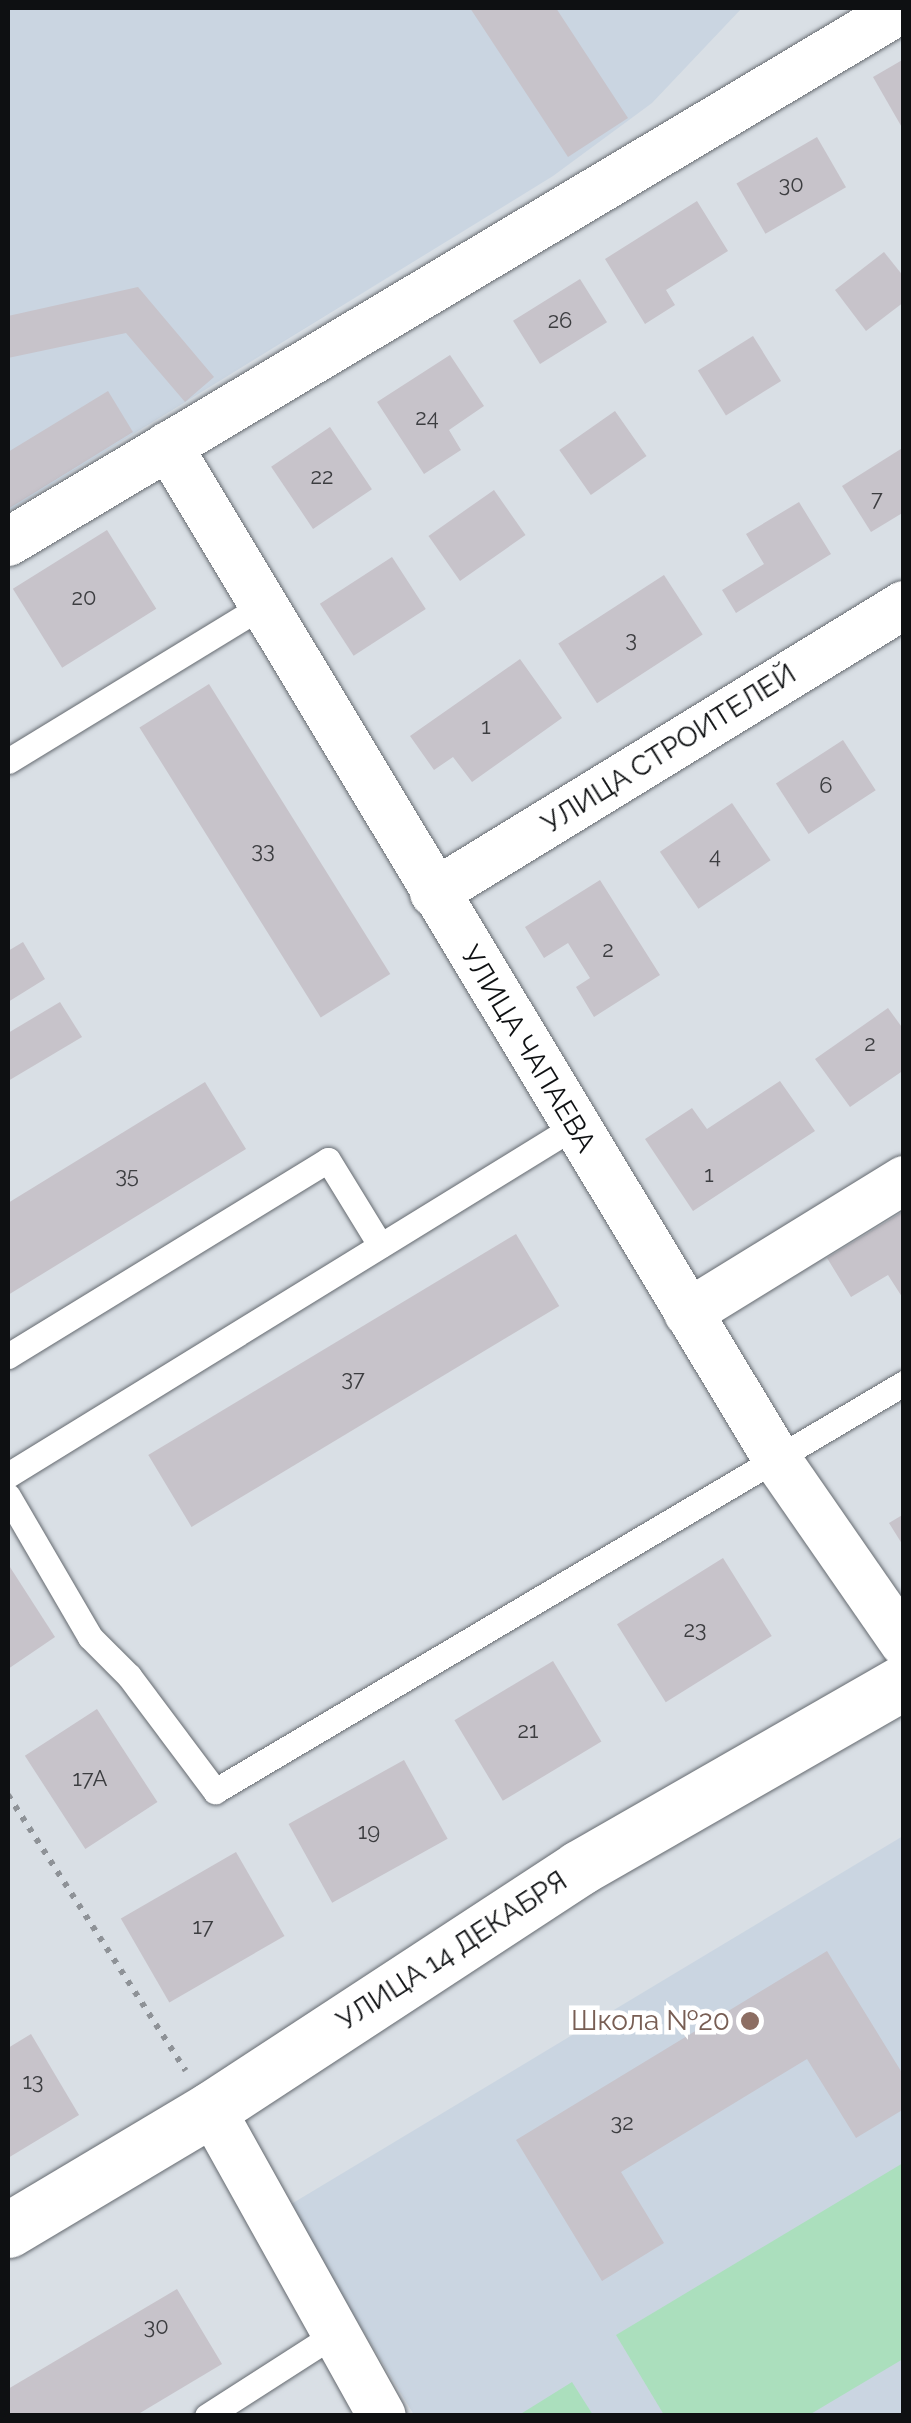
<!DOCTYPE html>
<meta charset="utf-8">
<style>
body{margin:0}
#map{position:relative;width:911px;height:2423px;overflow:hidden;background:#d9dfe5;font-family:Raleway,sans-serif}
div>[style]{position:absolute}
.built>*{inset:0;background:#cad5e1}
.green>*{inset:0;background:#abdfbd}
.building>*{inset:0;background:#c7c3ca;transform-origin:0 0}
.path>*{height:6px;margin-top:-3px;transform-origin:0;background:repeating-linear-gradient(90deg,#8e9297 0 5px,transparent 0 13px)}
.roads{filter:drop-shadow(0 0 2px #656a70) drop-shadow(0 0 2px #656a70)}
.lane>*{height:25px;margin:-12.5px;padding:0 12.5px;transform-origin:12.5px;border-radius:12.5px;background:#fff}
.street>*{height:48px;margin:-24px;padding:0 24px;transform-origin:24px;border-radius:24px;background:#fff}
.secondary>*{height:55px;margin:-27.5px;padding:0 27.5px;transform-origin:27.5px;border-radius:27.5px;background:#fff}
.dots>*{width:28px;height:28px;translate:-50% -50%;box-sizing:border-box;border:5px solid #fff;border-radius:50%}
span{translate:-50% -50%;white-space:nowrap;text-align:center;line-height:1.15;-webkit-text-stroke:9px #fff;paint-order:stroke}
.number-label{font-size:22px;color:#3c3d40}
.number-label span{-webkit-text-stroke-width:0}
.street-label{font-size:28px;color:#0e1012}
.education-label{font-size:28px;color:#785e54}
.right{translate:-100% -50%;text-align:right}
.frame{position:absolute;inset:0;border:10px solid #0e1012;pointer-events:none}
</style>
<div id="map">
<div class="built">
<i style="clip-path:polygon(8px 8px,742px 8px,652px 103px,553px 176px,8px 511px)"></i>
<i style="clip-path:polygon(903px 1836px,903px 2415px,414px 2415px,288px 2206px)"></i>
</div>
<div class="green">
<i style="clip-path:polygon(903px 2163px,903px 2359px,809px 2415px,664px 2415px,616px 2335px)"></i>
<i style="clip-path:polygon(572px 2382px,593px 2415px,519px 2415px)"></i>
</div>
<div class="building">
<i style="clip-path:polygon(470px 8px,556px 8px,628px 118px,568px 157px)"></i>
<i style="clip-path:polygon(904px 59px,904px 131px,873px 77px)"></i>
<i style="left:817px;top:137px;width:58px;height:93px;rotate:60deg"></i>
<i style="clip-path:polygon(697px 201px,728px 251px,666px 290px,675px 305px,645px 324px,605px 259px)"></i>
<i style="clip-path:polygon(884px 252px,904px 277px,904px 302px,866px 331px,835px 290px)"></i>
<i style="left:580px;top:279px;width:51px;height:79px;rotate:58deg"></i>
<i style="clip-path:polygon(138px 287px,214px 377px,185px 402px,126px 333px,8px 358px,8px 316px)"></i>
<i style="left:753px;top:336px;width:53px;height:65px;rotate:58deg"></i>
<i style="clip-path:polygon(450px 355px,484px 406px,449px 430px,461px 450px,424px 474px,377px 402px)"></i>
<i style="clip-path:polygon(108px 391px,133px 432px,8px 509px,8px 452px)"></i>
<i style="left:615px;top:411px;width:55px;height:68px;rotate:55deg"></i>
<i style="left:330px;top:427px;width:75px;height:71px;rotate:56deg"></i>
<i style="clip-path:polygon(904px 447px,904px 512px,871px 532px,842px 486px)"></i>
<i style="left:494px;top:490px;width:55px;height:80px;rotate:55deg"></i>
<i style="clip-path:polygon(799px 502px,831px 554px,736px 613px,722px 590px,764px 564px,746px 534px)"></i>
<i style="left:107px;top:530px;width:93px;height:111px;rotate:58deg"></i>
<i style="left:392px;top:557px;width:62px;height:86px;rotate:57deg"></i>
<i style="left:664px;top:575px;width:71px;height:126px;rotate:57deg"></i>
<i style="clip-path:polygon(520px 659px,562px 718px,472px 782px,453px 757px,434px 770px,410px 736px)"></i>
<i style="left:209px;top:684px;width:342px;height:82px;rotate:58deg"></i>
<i style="left:843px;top:740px;width:60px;height:80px;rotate:57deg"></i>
<i style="left:732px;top:803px;width:69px;height:87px;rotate:56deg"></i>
<i style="clip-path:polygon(600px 880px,660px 975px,594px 1017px,576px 987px,590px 978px,568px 943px,544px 958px,525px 927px)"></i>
<i style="clip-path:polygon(23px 942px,45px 979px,8px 1002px,8px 951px)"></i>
<i style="clip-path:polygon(60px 1002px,82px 1037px,8px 1081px,8px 1033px)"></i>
<i style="clip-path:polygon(888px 1008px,904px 1030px,904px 1070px,850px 1107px,815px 1059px)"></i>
<i style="clip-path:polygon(780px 1081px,815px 1131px,693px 1211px,645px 1139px,692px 1108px,707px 1129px)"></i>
<i style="clip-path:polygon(205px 1082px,246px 1149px,8px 1295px,8px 1203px)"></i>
<i style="clip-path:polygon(904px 1211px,904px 1300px,888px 1275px,851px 1297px,827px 1258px)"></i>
<i style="left:516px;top:1234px;width:84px;height:429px;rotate:59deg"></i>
<i style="clip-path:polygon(904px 1514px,904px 1547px,889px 1523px)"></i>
<i style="left:723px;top:1558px;width:92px;height:125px;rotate:58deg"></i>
<i style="clip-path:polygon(8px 1564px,55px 1637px,8px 1669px)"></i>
<i style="left:553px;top:1661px;width:94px;height:115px;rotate:59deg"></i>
<i style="left:97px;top:1709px;width:111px;height:86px;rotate:57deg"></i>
<i style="left:404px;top:1760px;width:90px;height:132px;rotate:61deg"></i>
<i style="left:236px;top:1852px;width:97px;height:133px;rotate:60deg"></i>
<i style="clip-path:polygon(827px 1951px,904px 2076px,904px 2109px,856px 2138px,807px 2059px,621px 2172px,664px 2243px,602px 2281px,516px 2140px)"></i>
<i style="clip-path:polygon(31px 2034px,79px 2115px,8px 2158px,8px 2048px)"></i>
<i style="clip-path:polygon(177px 2289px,222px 2364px,135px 2416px,8px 2416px,8px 2389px)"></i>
</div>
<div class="path">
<i style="left:8px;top:1795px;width:328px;rotate:57.2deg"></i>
</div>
<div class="roads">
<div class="lane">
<i style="left:8px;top:761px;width:295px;rotate:-31.4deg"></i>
<i style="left:8px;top:1356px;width:375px;rotate:-31.5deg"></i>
<i style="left:328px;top:1160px;width:100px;rotate:58.5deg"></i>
<i style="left:8px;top:1475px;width:666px;rotate:-31.61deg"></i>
<i style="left:8px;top:1496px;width:163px;rotate:59.8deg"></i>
<i style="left:90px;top:1637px;width:55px;rotate:45deg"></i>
<i style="left:129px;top:1676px;width:144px;rotate:53.2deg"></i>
<i style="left:215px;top:1791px;width:801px;rotate:-30.63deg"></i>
<i style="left:207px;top:2416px;width:156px;rotate:-32.7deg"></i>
</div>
<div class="street">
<i style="left:168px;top:446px;width:1184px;rotate:58.99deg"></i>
<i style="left:778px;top:1461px;width:221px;rotate:55.3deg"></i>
<i style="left:8px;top:542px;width:1042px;rotate:-30.82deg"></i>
<i style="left:434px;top:893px;width:551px;rotate:-31.5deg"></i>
<i style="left:688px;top:1313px;width:254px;rotate:-31.6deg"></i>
<i style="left:211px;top:2109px;width:351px;rotate:60.9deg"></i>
</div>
<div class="secondary">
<i style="left:8px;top:2230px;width:236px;rotate:-30.8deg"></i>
<i style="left:211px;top:2109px;width:440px;rotate:-33.2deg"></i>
<i style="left:579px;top:1868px;width:374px;rotate:-29.8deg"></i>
</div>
</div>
<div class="dots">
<i style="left:750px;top:2021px;background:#8d6e63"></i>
</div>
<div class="number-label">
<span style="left:791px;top:185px">30</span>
<span style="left:560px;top:321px">26</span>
<span style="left:427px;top:418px">24</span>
<span style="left:322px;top:477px">22</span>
<span style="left:877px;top:499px">7</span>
<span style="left:84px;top:598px">20</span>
<span style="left:631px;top:640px">3</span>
<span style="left:486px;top:727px">1</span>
<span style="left:826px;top:786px">6</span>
<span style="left:263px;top:851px">33</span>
<span style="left:715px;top:856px">4</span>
<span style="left:608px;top:950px">2</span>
<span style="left:870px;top:1044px">2</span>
<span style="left:709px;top:1175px">1</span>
<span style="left:127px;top:1176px">35</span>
<span style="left:353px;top:1379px">37</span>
<span style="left:695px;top:1630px">23</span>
<span style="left:528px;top:1731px">21</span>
<span style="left:90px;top:1779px">17А</span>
<span style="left:369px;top:1832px">19</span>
<span style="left:203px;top:1927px">17</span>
<span style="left:33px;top:2082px">13</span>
<span style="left:622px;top:2123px">32</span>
<span style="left:156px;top:2327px">30</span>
</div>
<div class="street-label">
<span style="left:669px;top:749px;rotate:-32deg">УЛИЦА СТРОИТЕЛЕЙ</span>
<span style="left:528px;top:1049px;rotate:59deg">УЛИЦА ЧАПАЕВА</span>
<span style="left:452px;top:1951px;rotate:-33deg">УЛИЦА 14 ДЕКАБРЯ</span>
</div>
<div class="education-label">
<span class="right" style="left:730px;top:2021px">Школа №20</span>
</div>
<div class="frame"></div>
</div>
